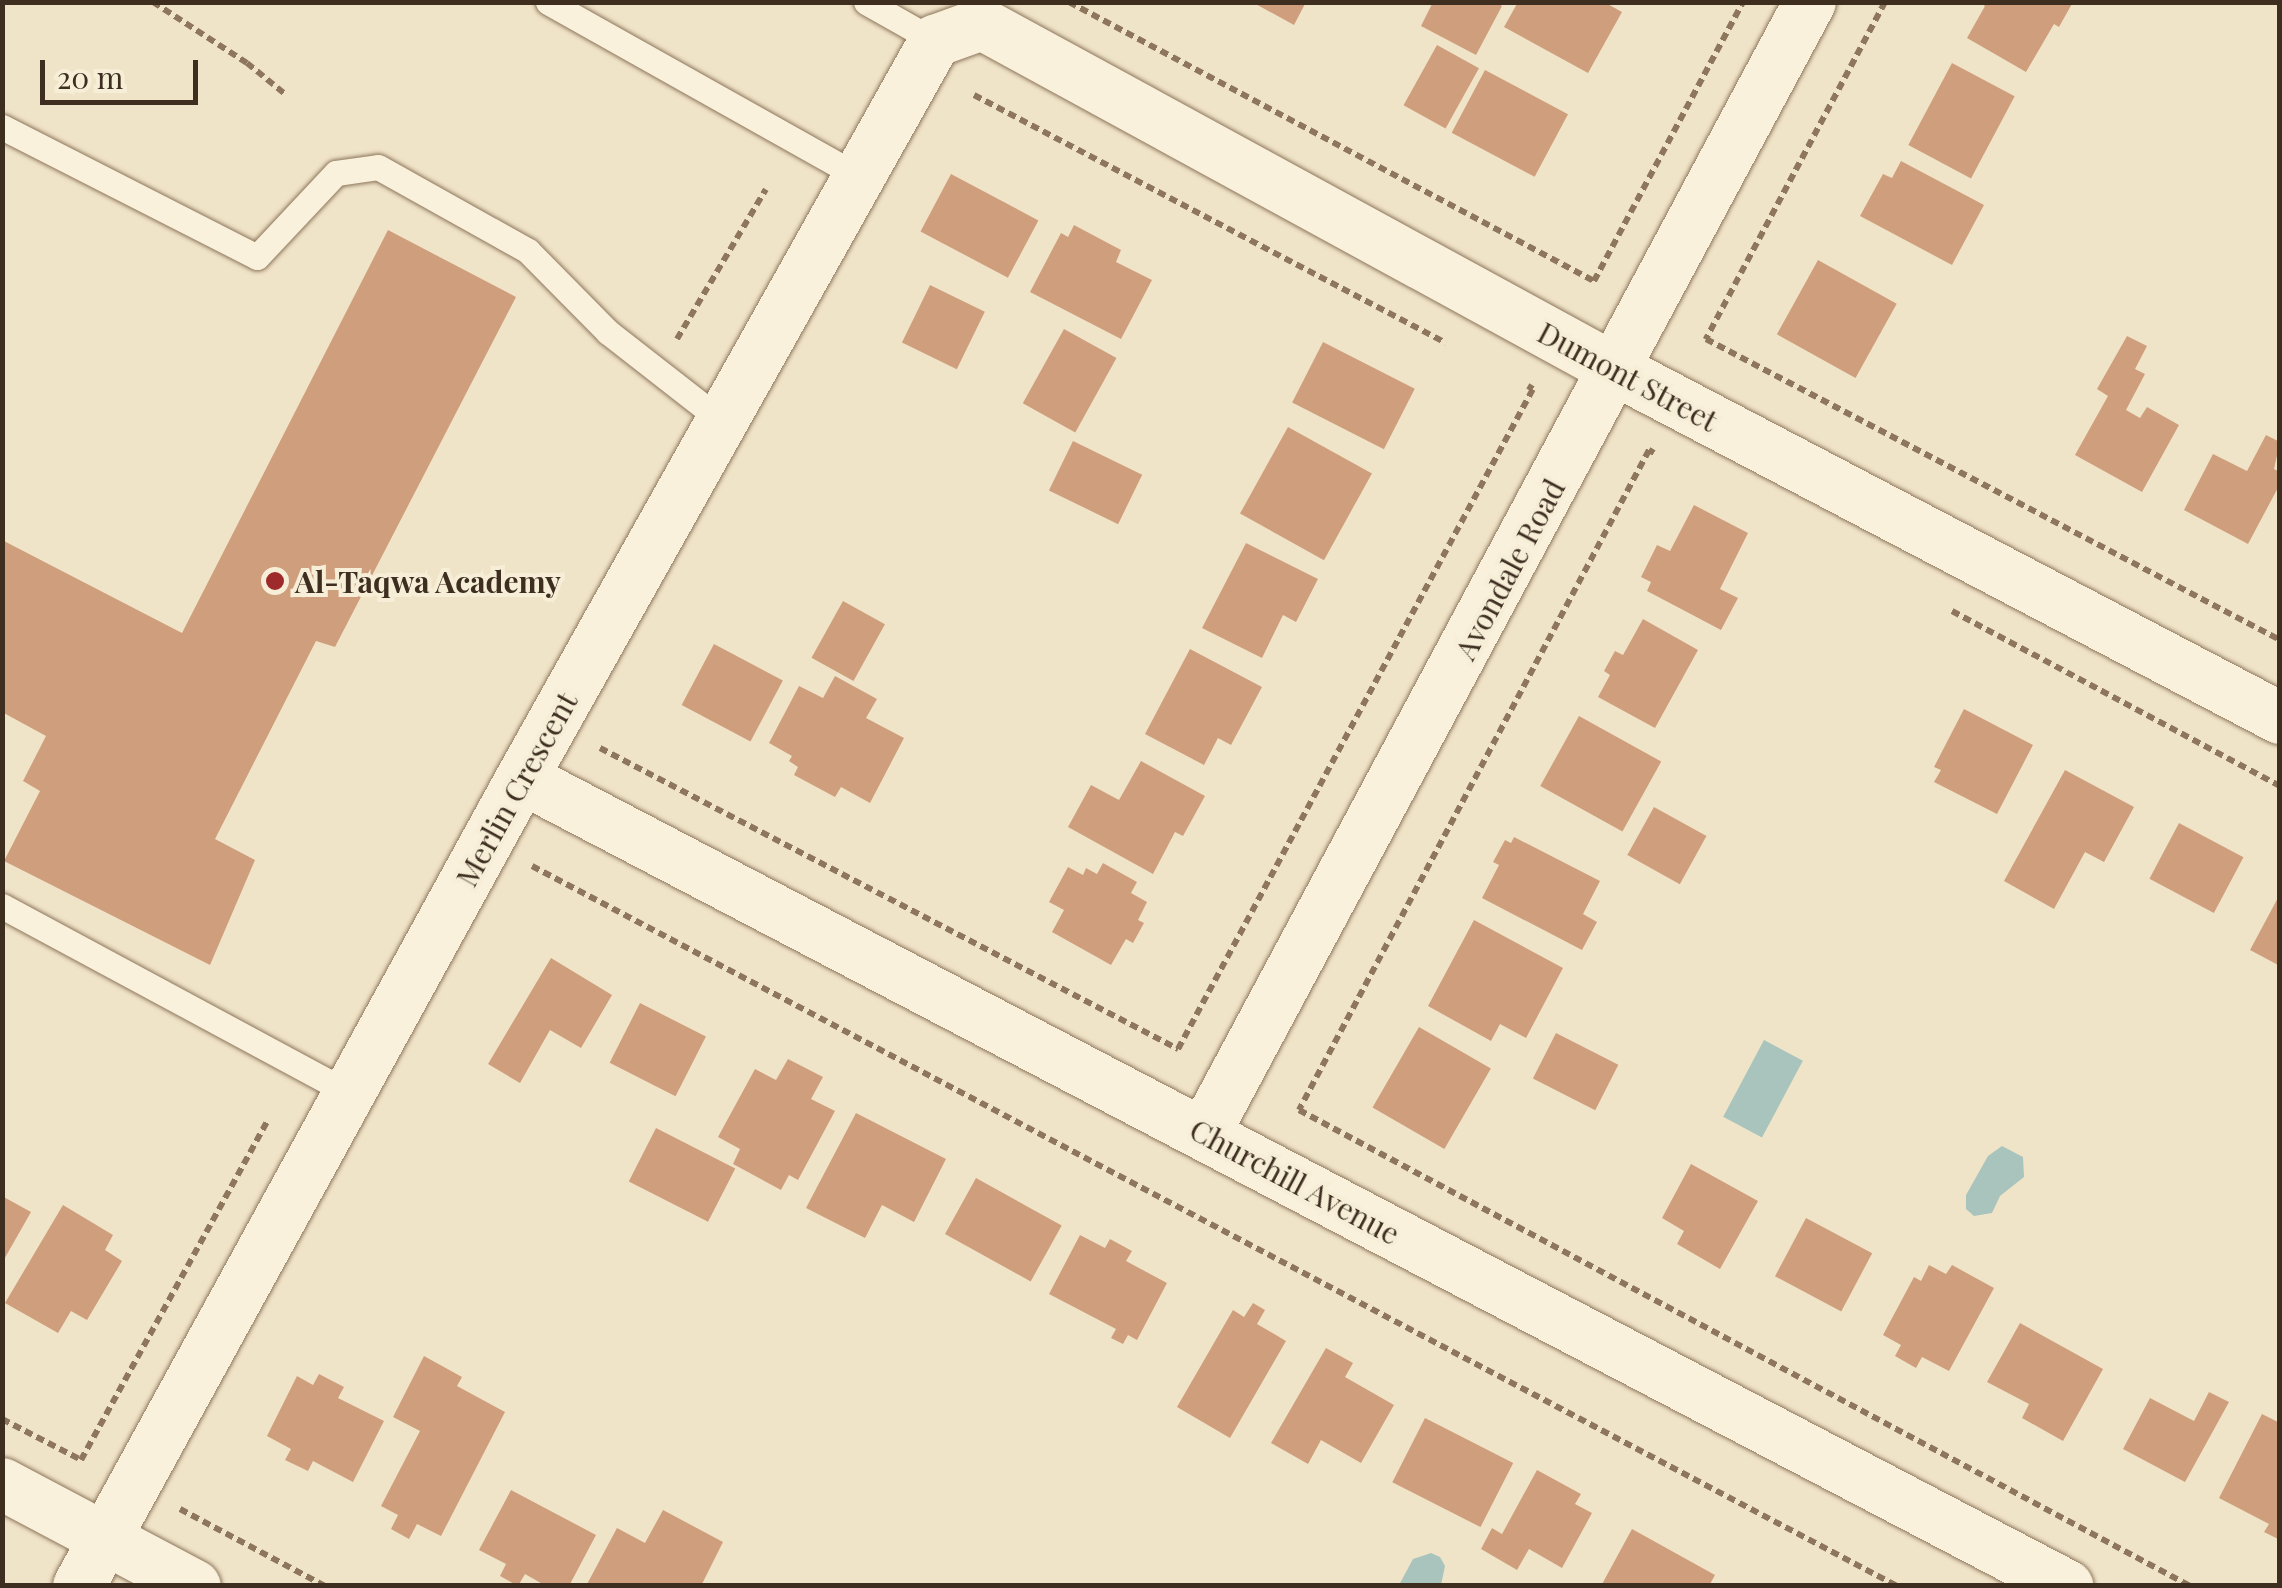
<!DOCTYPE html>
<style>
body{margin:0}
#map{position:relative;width:2282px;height:1588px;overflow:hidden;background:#f0e4c8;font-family:"Playfair Display",serif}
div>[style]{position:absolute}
.water>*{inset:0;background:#a9c4bc;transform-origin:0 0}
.building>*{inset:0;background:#cf9f7d;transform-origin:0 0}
.path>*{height:6px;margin-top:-3px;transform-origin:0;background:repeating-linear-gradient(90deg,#8d765c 0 8px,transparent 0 13px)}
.roads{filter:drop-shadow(0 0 2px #8d765c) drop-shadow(0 0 2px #8d765c)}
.lane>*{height:25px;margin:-12.5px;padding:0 12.5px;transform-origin:12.5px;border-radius:12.5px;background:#faf1dc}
.street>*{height:52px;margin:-26px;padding:0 26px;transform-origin:26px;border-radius:26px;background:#faf1dc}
.dots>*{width:28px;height:28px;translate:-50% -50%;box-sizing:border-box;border:5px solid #f7eed8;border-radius:50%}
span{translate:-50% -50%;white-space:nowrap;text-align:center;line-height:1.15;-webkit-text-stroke:8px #f7eed8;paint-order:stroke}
.street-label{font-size:30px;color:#3d2e20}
.poi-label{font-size:30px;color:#3d2e20;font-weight:700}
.left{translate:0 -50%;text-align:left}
.frame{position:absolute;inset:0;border:5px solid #3d2e20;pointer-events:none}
.scale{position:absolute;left:40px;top:60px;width:158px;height:45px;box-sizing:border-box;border:5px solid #3d2e20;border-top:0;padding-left:12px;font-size:30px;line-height:35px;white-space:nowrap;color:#3d2e20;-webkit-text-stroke:8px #f7eed8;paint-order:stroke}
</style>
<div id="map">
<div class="water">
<i style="left:1764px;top:1040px;width:44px;height:87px;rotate:28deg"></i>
<i style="clip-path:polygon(2002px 1146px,2023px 1157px,2024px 1177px,2000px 1196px,1992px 1213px,1974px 1216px,1966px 1209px,1966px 1195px,1988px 1156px)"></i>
<i style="clip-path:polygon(1431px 1553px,1440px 1557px,1445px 1566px,1441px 1585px,1399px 1585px,1413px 1559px)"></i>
</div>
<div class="building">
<i style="clip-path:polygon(1252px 2px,1306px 2px,1294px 25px)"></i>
<i style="clip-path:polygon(1433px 2px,1495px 2px,1502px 6px,1476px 55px,1421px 26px)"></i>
<i style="clip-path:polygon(1518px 2px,1604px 2px,1622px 12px,1588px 73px,1504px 27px)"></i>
<i style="clip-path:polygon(1979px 2px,2073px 2px,2059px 27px,2054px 24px,2026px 72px,1967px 38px,1985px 6px)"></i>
<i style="left:1437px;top:45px;width:48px;height:69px;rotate:29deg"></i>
<i style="left:1952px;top:63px;width:71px;height:93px;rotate:28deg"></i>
<i style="left:1485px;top:70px;width:94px;height:71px;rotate:28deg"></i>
<i style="clip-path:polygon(1901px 161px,1984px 205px,1952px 265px,1860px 216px,1883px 174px,1892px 178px)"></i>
<i style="left:951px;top:174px;width:99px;height:65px;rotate:28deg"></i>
<i style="clip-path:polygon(1074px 225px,1121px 250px,1116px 262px,1152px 280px,1121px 339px,1030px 292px,1061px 233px,1068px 237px)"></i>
<i style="clip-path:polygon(388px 230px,516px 297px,335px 647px,316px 641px,215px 839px,255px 860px,210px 965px,4px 861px,40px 791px,23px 781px,46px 736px,2px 712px,2px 540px,182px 633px)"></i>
<i style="left:1818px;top:260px;width:90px;height:85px;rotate:29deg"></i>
<i style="left:930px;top:285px;width:61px;height:64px;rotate:26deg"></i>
<i style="left:1064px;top:329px;width:60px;height:85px;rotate:29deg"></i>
<i style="clip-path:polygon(2127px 336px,2147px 346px,2135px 369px,2145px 374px,2126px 410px,2140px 418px,2147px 407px,2179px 425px,2142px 492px,2075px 455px,2108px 396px,2097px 389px)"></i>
<i style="left:1323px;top:342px;width:103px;height:68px;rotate:27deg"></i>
<i style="left:1288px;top:427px;width:96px;height:99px;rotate:29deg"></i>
<i style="clip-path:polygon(2266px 435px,2280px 442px,2274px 469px,2280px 472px,2280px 484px,2248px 544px,2184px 510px,2213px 454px,2247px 471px)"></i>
<i style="left:1073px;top:441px;width:77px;height:55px;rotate:26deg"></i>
<i style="clip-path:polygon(1694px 505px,1748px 533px,1720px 589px,1738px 598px,1721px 630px,1647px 591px,1651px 582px,1641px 577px,1657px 545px,1670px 551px)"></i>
<i style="clip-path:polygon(1246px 543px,1318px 579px,1296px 622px,1283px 615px,1262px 658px,1202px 628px)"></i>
<i style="left:843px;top:601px;width:48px;height:65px;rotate:29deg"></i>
<i style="clip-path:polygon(1643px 619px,1698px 650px,1655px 728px,1598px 697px,1610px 675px,1604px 671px,1615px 651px,1623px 655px)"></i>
<i style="left:714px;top:644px;width:78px;height:69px;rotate:28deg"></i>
<i style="clip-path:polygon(1190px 649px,1262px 687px,1231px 745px,1218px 738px,1204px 765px,1145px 734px)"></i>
<i style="clip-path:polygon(835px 676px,877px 699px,866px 718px,904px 738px,870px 803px,841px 787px,835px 797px,794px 775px,798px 767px,789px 761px,792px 756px,769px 743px,799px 686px,823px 698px)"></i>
<i style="clip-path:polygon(1964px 709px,2033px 745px,1997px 814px,1934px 782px,1941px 770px,1934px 767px)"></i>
<i style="left:1579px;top:716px;width:94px;height:80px;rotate:29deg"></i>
<i style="clip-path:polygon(1141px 761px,1205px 796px,1183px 836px,1175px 832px,1153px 874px,1068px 827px,1091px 785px,1119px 800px)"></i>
<i style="clip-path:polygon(2065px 770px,2134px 807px,2104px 862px,2085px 852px,2054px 909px,2004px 881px)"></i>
<i style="left:1654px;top:807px;width:60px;height:55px;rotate:29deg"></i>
<i style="left:2179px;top:823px;width:73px;height:63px;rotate:28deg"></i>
<i style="clip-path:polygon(1514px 837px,1600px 881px,1583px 914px,1597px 922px,1582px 950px,1482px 898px,1499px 865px,1493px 862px,1505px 840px,1511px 843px)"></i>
<i style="clip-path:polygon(1103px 863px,1137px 882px,1131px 893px,1147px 902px,1138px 920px,1144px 923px,1133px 943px,1126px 939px,1111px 965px,1052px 932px,1064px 910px,1049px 902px,1068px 867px,1083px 875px,1086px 868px,1097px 874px)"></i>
<i style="clip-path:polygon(2280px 894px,2280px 966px,2250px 950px)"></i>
<i style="clip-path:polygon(1474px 920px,1563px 968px,1526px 1038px,1500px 1024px,1491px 1041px,1428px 1006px)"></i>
<i style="clip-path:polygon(551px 958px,612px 995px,581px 1048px,550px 1030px,520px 1083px,488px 1064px)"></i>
<i style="left:640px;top:1003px;width:74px;height:67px;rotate:27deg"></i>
<i style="left:1419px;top:1027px;width:83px;height:93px;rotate:30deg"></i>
<i style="left:1556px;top:1033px;width:70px;height:51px;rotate:27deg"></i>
<i style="clip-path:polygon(788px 1059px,823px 1077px,811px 1099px,835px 1111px,798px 1180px,789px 1175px,781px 1190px,733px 1164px,740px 1149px,718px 1137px,755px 1069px,776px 1080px)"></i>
<i style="clip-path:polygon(856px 1113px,946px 1159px,914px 1222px,882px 1205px,865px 1238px,806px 1208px)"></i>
<i style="left:656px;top:1128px;width:89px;height:60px;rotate:27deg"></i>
<i style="clip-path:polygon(1691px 1164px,1758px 1201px,1720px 1269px,1677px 1244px,1684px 1231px,1662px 1218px)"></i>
<i style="left:976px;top:1178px;width:98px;height:64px;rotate:29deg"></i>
<i style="clip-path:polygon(2px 1196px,31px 1212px,2px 1263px)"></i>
<i style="clip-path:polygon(63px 1205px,113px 1235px,105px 1250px,122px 1261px,87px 1320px,71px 1311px,58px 1333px,5px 1303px)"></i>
<i style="left:1806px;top:1218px;width:75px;height:66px;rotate:28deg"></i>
<i style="clip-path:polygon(1080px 1235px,1105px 1248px,1110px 1239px,1132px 1251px,1126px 1261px,1167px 1283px,1137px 1340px,1128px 1335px,1123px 1344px,1111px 1338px,1116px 1329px,1049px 1294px)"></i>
<i style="clip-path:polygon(1929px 1265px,1946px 1274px,1952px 1265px,1994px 1288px,1949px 1371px,1922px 1357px,1916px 1368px,1895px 1356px,1901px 1345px,1883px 1335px,1914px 1277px,1921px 1281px)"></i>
<i style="clip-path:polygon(1253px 1303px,1265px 1310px,1257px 1324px,1286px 1341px,1230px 1438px,1177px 1407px,1233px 1310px,1244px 1317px)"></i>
<i style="clip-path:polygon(2020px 1323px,2103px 1369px,2063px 1441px,2022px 1418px,2029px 1404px,1987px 1382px)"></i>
<i style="clip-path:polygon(1326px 1348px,1353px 1363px,1345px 1377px,1394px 1405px,1361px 1463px,1321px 1440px,1308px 1464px,1271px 1443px)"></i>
<i style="clip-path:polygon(424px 1356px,462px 1377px,457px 1386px,505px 1412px,441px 1536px,417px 1524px,409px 1539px,391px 1529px,398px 1515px,381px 1506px,420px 1431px,393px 1417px)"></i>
<i style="clip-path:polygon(319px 1374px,344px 1387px,338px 1398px,384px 1421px,353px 1482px,313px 1461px,308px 1471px,285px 1460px,291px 1449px,267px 1436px,297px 1376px,313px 1385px)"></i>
<i style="clip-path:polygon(2209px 1392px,2229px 1402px,2185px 1482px,2123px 1449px,2150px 1398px,2194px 1421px)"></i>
<i style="clip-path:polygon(2262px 1414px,2280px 1423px,2280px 1540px,2264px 1532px,2269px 1524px,2219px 1498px)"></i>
<i style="left:1425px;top:1418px;width:99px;height:72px;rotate:27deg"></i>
<i style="clip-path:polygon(1537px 1470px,1581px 1494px,1575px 1504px,1592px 1513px,1562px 1568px,1529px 1549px,1517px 1570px,1481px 1549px,1492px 1528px,1502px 1534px)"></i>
<i style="clip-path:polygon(511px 1490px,596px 1535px,569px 1586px,546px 1586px,525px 1574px,518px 1586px,500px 1576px,506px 1564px,479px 1550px)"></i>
<i style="clip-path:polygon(663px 1510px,723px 1542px,701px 1586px,586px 1586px,617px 1528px,645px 1543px)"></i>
<i style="clip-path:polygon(1632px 1529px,1715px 1575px,1709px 1586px,1601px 1586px)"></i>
</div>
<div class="path">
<i style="left:153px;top:2px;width:112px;rotate:33deg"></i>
<i style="left:247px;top:63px;width:49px;rotate:39.2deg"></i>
<i style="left:1069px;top:2px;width:595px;rotate:27.99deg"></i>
<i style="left:1594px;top:281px;width:316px;rotate:-61.9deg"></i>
<i style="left:1885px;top:2px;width:382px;rotate:118deg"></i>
<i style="left:1706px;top:339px;width:648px;rotate:27.67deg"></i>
<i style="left:974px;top:95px;width:533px;rotate:27.72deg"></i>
<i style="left:677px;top:339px;width:174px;rotate:-59.3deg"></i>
<i style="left:1654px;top:453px;width:6px;rotate:-149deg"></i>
<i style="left:1649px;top:450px;width:747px;rotate:117.94deg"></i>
<i style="left:1299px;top:1110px;width:1010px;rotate:28.11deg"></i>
<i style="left:1952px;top:611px;width:372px;rotate:28.1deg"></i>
<i style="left:600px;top:748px;width:652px;rotate:27.51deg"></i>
<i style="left:1178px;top:1049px;width:749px;rotate:-61.73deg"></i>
<i style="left:1533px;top:389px;width:6px;rotate:-149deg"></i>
<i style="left:532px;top:866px;width:1543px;rotate:27.81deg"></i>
<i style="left:2px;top:1419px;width:89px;rotate:27.4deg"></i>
<i style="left:81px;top:1460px;width:388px;rotate:-61.2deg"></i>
<i style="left:180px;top:1509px;width:164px;rotate:28deg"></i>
</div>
<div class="roads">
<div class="lane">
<i style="left:548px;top:2px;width:355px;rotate:29.3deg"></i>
<i style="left:866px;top:2px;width:79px;rotate:29.5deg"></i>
<i style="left:2px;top:127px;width:286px;rotate:27deg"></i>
<i style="left:257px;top:257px;width:115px;rotate:-46.8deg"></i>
<i style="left:336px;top:173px;width:42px;rotate:-8.1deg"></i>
<i style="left:378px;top:167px;width:172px;rotate:29.2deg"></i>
<i style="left:528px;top:251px;width:114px;rotate:45.4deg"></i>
<i style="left:608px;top:332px;width:145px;rotate:38deg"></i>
<i style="left:2px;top:906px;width:395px;rotate:28.3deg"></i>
</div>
<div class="street">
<i style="left:522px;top:778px;width:1744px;rotate:27.61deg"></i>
<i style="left:1204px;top:1134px;width:1284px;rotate:-61.84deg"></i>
<i style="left:2px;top:1484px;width:218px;rotate:27.9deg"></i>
<i style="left:79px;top:1586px;width:921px;rotate:-61.27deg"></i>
<i style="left:522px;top:778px;width:845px;rotate:-60.73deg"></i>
<i style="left:935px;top:41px;width:50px;rotate:-19.9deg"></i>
<i style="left:982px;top:24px;width:722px;rotate:28.62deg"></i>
<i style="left:1616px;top:370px;width:750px;rotate:27.66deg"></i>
</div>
</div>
<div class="dots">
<i style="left:275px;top:581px;background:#9e2a2b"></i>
</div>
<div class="street-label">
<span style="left:1628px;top:376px;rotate:28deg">Dumont Street</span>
<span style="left:1509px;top:569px;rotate:-62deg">Avondale Road</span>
<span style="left:516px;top:789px;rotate:-61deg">Merlin Crescent</span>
<span style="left:1295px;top:1181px;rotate:28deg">Churchill Avenue</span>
</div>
<div class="poi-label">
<span class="left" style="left:295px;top:581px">Al-Taqwa Academy</span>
</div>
<div class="frame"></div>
<div class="scale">20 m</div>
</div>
